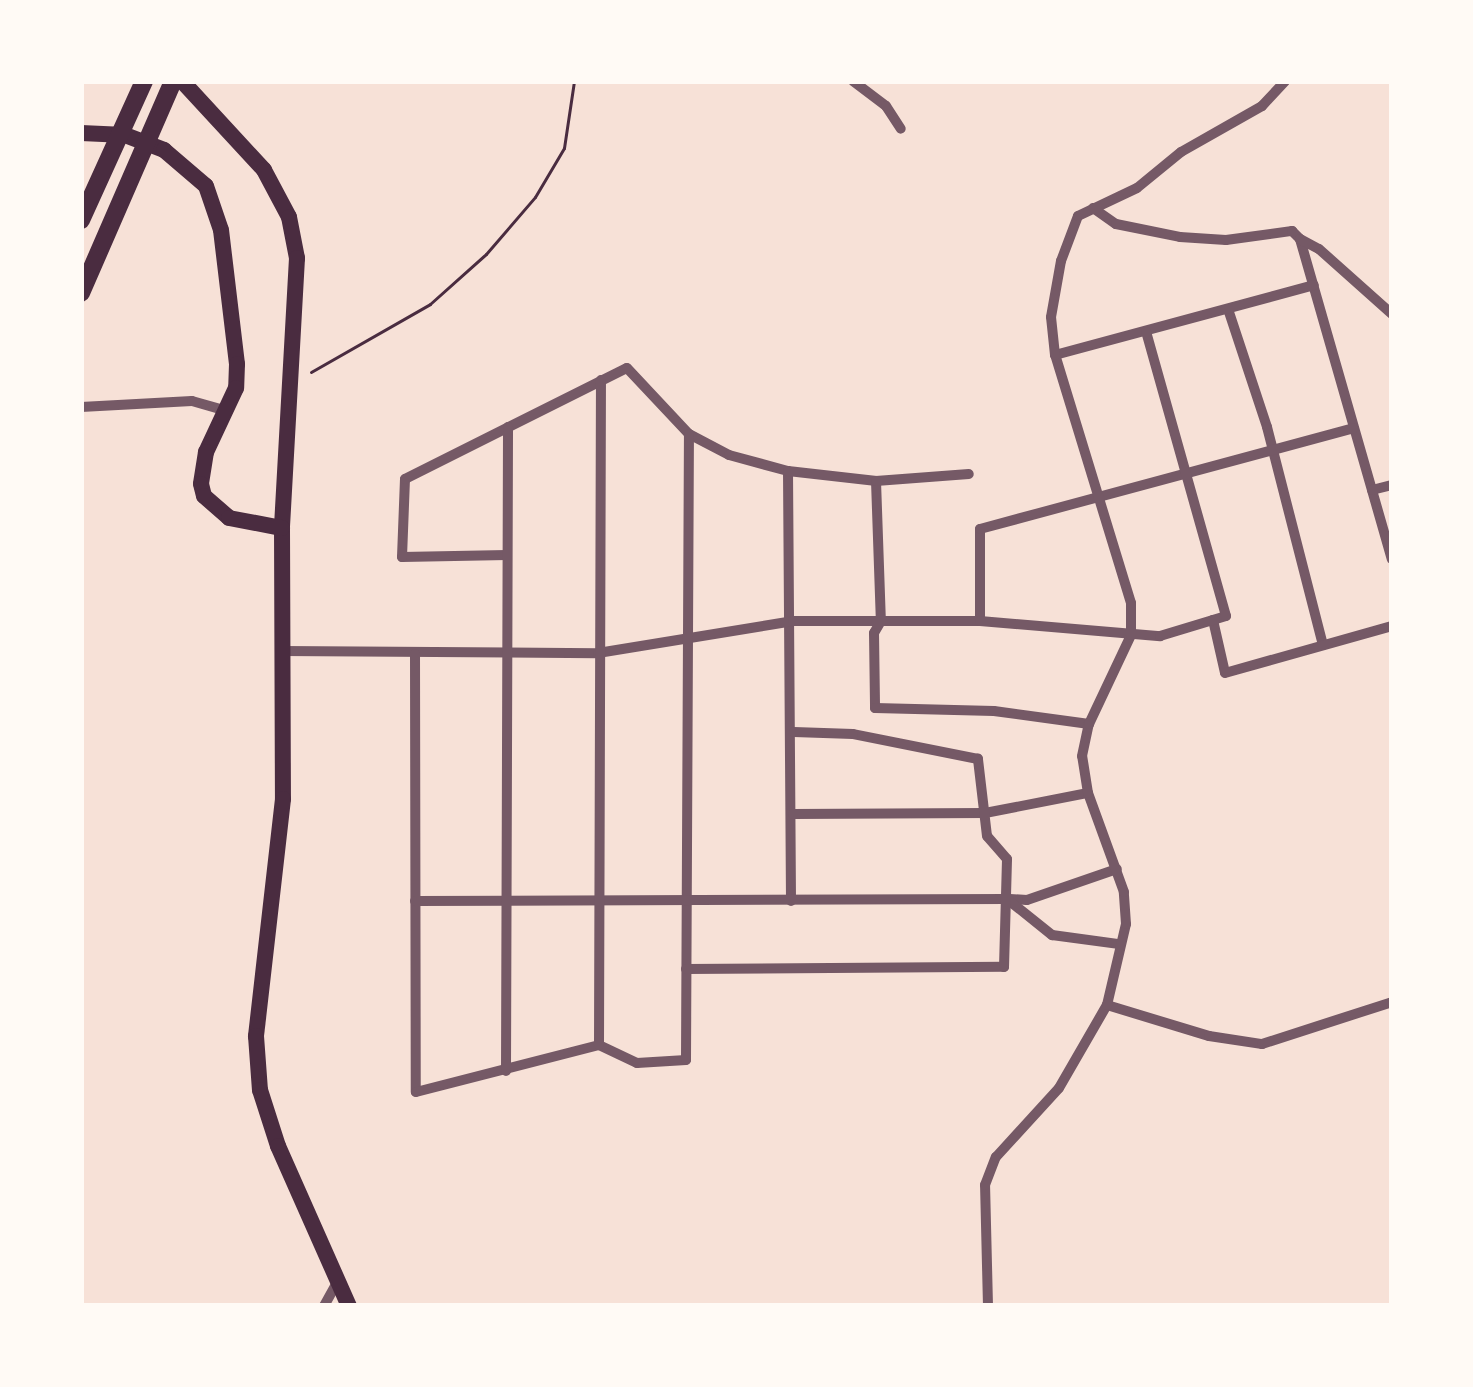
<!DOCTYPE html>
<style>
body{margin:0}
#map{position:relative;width:1473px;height:1387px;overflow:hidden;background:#f7e1d7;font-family:Karla,sans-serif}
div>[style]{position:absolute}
.path>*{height:3px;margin:-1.5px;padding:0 1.5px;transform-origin:1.5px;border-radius:1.5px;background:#4a2c40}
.minor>*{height:10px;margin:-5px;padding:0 5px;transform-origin:5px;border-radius:5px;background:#755966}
.primary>*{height:16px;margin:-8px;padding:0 8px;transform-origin:8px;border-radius:8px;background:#4a2c40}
.motorway>*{height:18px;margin:-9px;padding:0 9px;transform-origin:9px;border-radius:9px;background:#4a2c40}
span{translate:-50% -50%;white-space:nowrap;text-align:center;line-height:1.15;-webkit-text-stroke:12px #fffaf5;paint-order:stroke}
.frame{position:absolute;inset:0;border:84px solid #fffaf5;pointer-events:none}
</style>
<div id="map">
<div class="path">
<i style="left:311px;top:372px;width:137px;rotate:-29.7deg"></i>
<i style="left:430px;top:304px;width:75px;rotate:-41.8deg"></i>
<i style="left:486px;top:254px;width:75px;rotate:-49.3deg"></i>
<i style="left:535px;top:197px;width:57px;rotate:-59.4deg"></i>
<i style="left:564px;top:148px;width:68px;rotate:-81.5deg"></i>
</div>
<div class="minor">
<i style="left:853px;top:81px;width:41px;rotate:37.1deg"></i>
<i style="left:886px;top:106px;width:27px;rotate:57deg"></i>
<i style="left:1093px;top:208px;width:28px;rotate:35deg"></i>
<i style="left:1116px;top:224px;width:65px;rotate:11.5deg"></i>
<i style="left:1180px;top:237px;width:46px;rotate:3.7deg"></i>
<i style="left:1226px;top:240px;width:67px;rotate:-7.8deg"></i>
<i style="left:1292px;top:231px;width:11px;rotate:45deg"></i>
<i style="left:1300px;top:239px;width:333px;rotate:74deg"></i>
<i style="left:1300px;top:239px;width:21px;rotate:28deg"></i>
<i style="left:1319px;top:249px;width:98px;rotate:41.7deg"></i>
<i style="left:1228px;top:309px;width:124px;rotate:71.7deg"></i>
<i style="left:1267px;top:427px;width:225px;rotate:75.6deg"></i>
<i style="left:1055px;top:355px;width:268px;rotate:-15.1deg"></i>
<i style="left:81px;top:407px;width:111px;rotate:-3.1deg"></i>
<i style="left:192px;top:401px;width:36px;rotate:16deg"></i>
<i style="left:788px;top:471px;width:430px;rotate:89.6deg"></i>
<i style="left:876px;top:481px;width:140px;rotate:88deg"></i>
<i style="left:881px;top:621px;width:14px;rotate:120deg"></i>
<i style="left:874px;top:633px;width:75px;rotate:89.2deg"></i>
<i style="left:875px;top:708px;width:119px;rotate:1.4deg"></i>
<i style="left:994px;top:711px;width:96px;rotate:7.8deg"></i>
<i style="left:1372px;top:490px;width:21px;rotate:-14deg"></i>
<i style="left:507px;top:555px;width:105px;rotate:178.9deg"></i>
<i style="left:402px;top:557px;width:78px;rotate:-87.8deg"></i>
<i style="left:405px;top:479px;width:248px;rotate:-26.6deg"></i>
<i style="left:627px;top:368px;width:91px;rotate:46.8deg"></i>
<i style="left:689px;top:434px;width:45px;rotate:27.7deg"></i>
<i style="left:729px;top:455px;width:61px;rotate:15.2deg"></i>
<i style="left:788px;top:471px;width:89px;rotate:6.5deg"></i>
<i style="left:876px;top:481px;width:93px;rotate:-4.3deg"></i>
<i style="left:1213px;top:620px;width:54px;rotate:77.2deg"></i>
<i style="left:1225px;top:673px;width:173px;rotate:-15.7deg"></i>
<i style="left:980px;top:621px;width:92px;rotate:-90deg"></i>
<i style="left:980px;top:529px;width:387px;rotate:-15.1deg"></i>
<i style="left:282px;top:651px;width:316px;rotate:0.4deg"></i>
<i style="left:598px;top:653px;width:198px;rotate:-9.3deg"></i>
<i style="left:793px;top:621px;width:187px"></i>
<i style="left:980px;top:621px;width:181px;rotate:4.8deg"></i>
<i style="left:1160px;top:636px;width:69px;rotate:-16.9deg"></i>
<i style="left:1226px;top:616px;width:295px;rotate:-105.7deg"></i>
<i style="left:415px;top:654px;width:438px;rotate:89.9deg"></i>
<i style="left:416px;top:1092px;width:189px;rotate:-14.4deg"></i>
<i style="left:599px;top:1045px;width:42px;rotate:25.3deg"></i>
<i style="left:637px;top:1063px;width:49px;rotate:-3.5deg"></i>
<i style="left:686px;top:1060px;width:626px;rotate:-89.73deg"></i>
<i style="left:793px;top:814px;width:192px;rotate:-0.3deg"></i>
<i style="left:985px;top:813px;width:105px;rotate:-11deg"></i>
<i style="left:1010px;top:899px;width:17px;rotate:3deg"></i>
<i style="left:1027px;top:900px;width:95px;rotate:-19deg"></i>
<i style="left:415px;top:901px;width:592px;rotate:-0.19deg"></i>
<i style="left:1007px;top:899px;width:58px;rotate:38.7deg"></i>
<i style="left:1052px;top:935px;width:68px;rotate:7.7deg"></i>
<i style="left:686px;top:969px;width:318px;rotate:-0.4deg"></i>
<i style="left:1004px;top:967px;width:108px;rotate:-88.4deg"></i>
<i style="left:1007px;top:859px;width:30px;rotate:-131deg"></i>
<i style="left:987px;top:836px;width:78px;rotate:-96.7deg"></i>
<i style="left:978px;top:759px;width:127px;rotate:-168.7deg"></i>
<i style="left:853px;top:734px;width:59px;rotate:-178.1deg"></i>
<i style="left:1107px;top:1005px;width:107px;rotate:16.9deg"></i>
<i style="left:1209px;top:1036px;width:54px;rotate:8.6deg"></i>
<i style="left:1262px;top:1044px;width:137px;rotate:-17.9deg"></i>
<i style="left:599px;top:1045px;width:665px;rotate:-89.83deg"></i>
<i style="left:506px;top:1071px;width:644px;rotate:-89.82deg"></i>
<i style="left:324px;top:1306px;width:26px;rotate:-61deg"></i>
<i style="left:988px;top:1306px;width:121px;rotate:-91.4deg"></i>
<i style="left:985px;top:1185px;width:30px;rotate:-69deg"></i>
<i style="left:996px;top:1157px;width:93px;rotate:-47.6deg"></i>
<i style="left:1059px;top:1088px;width:96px;rotate:-60deg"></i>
<i style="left:1107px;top:1005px;width:83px;rotate:-76.8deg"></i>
<i style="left:1126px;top:924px;width:32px;rotate:-94deg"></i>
<i style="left:1124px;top:892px;width:105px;rotate:-110deg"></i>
<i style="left:1088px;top:793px;width:37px;rotate:-99deg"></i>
<i style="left:1082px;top:756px;width:33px;rotate:-78deg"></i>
<i style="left:1089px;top:724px;width:98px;rotate:-64.7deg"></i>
<i style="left:1131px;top:635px;width:32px;rotate:-90deg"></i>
<i style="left:1131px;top:603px;width:259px;rotate:-107deg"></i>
<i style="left:1055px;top:355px;width:38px;rotate:-96deg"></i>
<i style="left:1051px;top:317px;width:57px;rotate:-79.9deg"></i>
<i style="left:1061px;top:261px;width:48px;rotate:-69.3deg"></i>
<i style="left:1078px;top:216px;width:65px;rotate:-25.4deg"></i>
<i style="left:1137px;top:188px;width:57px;rotate:-39.3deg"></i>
<i style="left:1181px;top:152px;width:93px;rotate:-29.6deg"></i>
<i style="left:1262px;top:106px;width:34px;rotate:-47deg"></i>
</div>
<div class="primary">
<i style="left:182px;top:81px;width:121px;rotate:47.3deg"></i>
<i style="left:264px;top:170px;width:53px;rotate:62deg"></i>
<i style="left:289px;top:217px;width:42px;rotate:79deg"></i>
<i style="left:297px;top:258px;width:270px;rotate:93.2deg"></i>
<i style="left:282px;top:528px;width:271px;rotate:89.8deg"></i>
<i style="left:283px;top:799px;width:239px;rotate:96.5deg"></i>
<i style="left:256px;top:1036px;width:54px;rotate:85.8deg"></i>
<i style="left:260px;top:1090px;width:59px;rotate:72.2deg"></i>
<i style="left:278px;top:1146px;width:175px;rotate:66.1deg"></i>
<i style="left:81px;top:133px;width:44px;rotate:2.6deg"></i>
<i style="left:125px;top:135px;width:42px;rotate:21deg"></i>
<i style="left:164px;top:150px;width:55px;rotate:40.6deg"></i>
<i style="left:206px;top:186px;width:46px;rotate:71.2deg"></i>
<i style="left:221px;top:230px;width:135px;rotate:83.2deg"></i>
<i style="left:237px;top:364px;width:24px;rotate:92deg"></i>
<i style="left:236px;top:388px;width:71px;rotate:115.1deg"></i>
<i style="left:206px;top:452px;width:32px;rotate:99deg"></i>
<i style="left:201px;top:484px;width:12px;rotate:76deg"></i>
<i style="left:204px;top:496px;width:33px;rotate:41deg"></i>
<i style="left:229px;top:518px;width:54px;rotate:10.7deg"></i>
</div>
<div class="motorway">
<i style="left:81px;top:220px;width:153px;rotate:-65.6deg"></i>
<i style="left:81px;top:293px;width:231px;rotate:-66.5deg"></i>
</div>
<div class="frame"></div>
</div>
